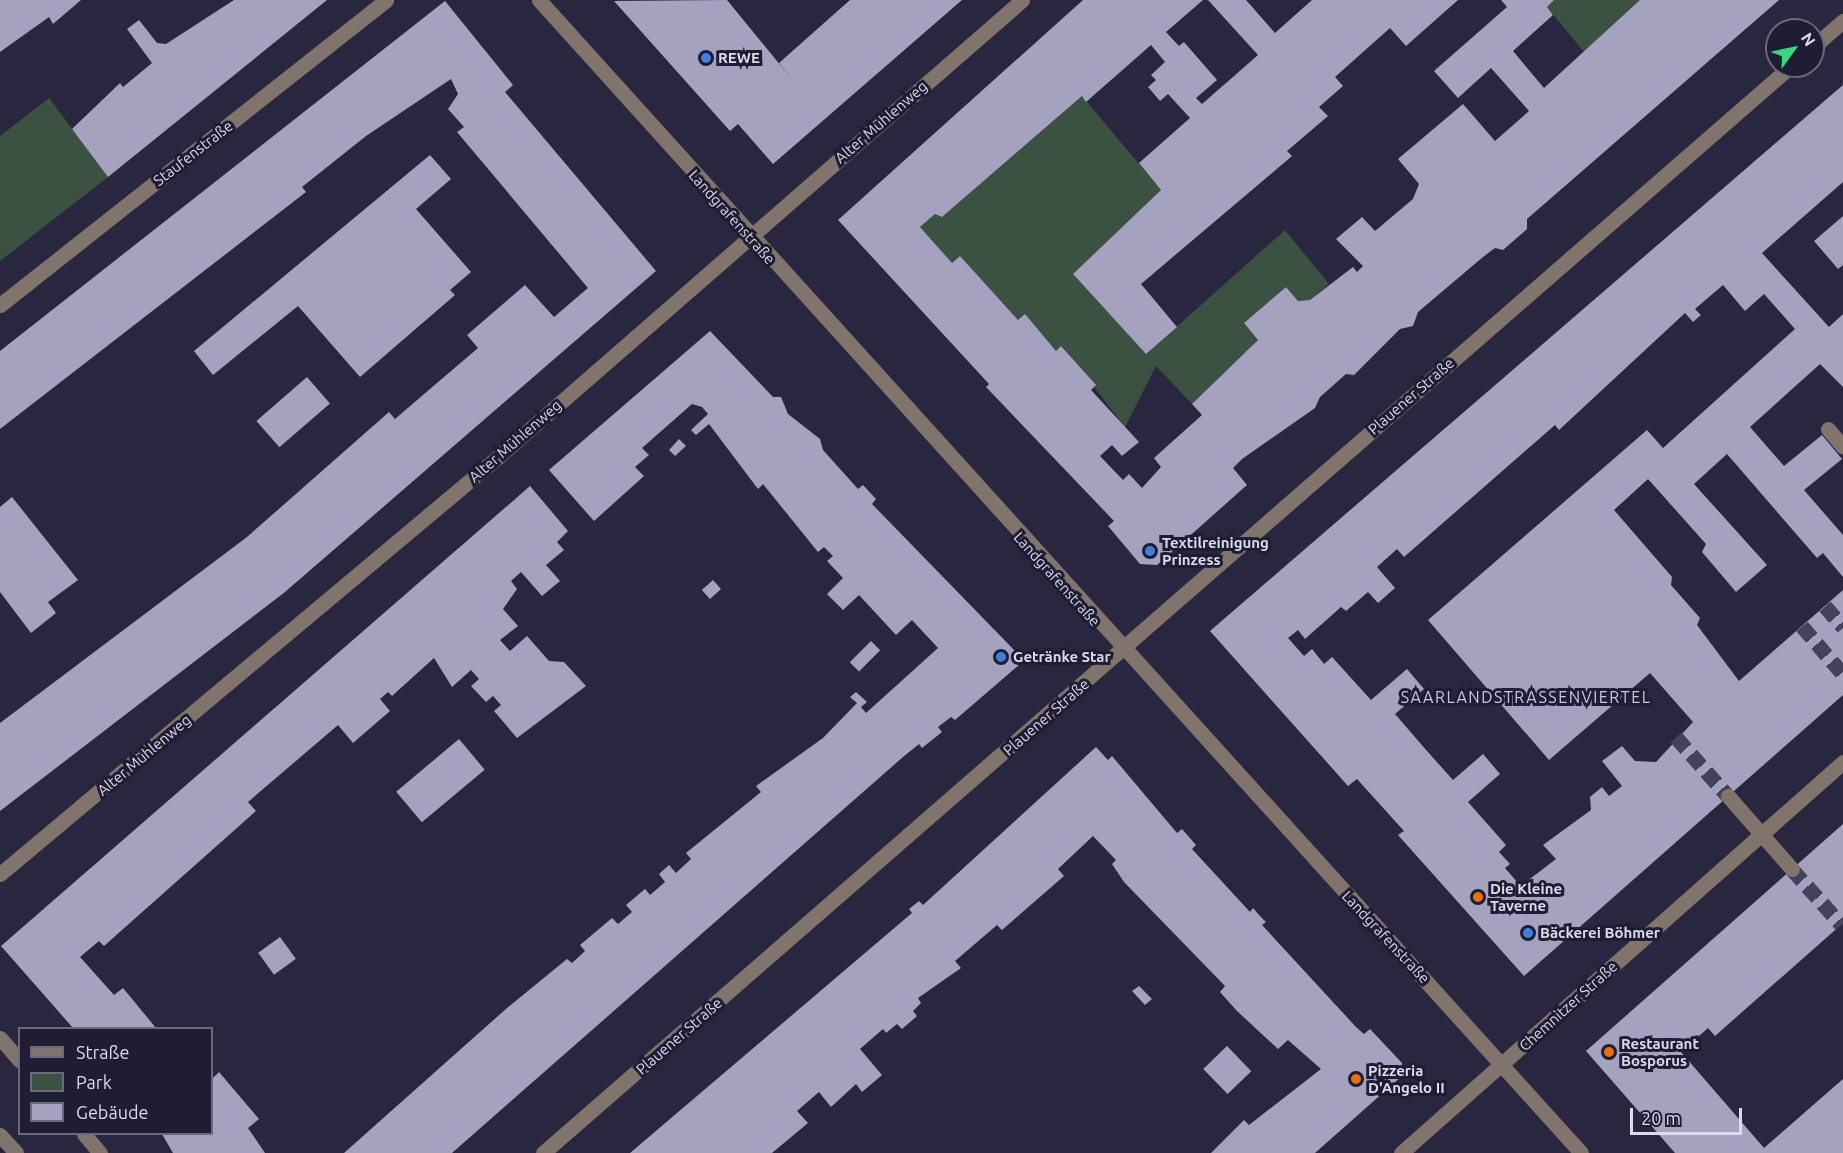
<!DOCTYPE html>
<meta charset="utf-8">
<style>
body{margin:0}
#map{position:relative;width:1843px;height:1153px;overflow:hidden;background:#29273f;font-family:Ubuntu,sans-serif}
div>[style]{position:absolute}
.green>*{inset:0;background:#3b5142}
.building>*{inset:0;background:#a4a2bf;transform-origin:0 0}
.minor-tunnel>*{height:15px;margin-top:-7.5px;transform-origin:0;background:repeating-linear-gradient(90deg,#444259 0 15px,transparent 0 23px)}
.minor>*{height:15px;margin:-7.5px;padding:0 7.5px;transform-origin:7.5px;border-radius:7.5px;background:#80746c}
.dots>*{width:16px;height:16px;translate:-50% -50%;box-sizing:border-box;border:3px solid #1f1d34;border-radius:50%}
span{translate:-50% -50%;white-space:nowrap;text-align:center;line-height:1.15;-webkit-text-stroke:6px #1f1d34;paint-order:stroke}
.poi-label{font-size:15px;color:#dbdbeb;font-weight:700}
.left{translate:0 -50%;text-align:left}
.street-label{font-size:15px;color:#dbdbeb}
.neighbourhood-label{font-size:16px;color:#c8c7e6;letter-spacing:1.5px}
.legend{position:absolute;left:18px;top:1027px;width:195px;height:108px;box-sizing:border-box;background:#1f1d34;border:2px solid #6a697d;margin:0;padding:8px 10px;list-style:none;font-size:18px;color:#dbdbeb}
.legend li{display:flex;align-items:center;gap:12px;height:30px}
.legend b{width:30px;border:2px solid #6a697d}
.north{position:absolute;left:1765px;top:18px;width:60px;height:60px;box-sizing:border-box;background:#1f1d34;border:2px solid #6a697d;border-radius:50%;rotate:57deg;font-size:16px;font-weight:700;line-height:24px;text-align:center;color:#dbdbeb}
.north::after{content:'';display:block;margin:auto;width:21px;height:27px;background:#3bd77e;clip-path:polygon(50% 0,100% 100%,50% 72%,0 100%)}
.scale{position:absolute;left:1630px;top:1108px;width:112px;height:27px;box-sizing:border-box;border:3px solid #dbdbeb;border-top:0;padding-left:8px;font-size:18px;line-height:21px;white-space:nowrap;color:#dbdbeb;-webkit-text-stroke:4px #1f1d34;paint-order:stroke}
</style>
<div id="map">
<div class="green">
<i style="clip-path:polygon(1554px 0,1640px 0,1642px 3px,1585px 53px,1547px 7px)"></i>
<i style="clip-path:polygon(1082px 96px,1161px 190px,1073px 274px,1146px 354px,1285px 230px,1329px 284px,1310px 300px,1298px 301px,1286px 287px,1244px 323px,1258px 340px,1192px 404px,1156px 366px,1125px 427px,1062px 346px,1056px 351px,1025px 315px,1018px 320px,960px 256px,952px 263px,920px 227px,935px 214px,942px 217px)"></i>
<i style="clip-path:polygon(49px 98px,108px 177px,0 261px,0 136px)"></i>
</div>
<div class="building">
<i style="clip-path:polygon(0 0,81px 0,53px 24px,49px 17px,0 52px)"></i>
<i style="clip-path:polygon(234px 0,327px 0,108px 177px,72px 129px,120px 83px,123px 87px,152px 63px,127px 29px,139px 20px,157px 43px,166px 44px)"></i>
<i style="clip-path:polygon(727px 0,795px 83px,779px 63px,850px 0,962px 0,773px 164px,738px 124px,730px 131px,614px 1px)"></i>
<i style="clip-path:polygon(1083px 0,1203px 0,1166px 32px,1179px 46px,1184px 42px,1217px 80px,1196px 98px,1202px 104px,1258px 55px,1208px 0,1246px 0,1275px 33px,1312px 0,1458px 0,1406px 46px,1390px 28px,1335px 77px,1343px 86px,1319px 107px,1328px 116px,1287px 151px,1292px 156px,1141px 284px,1177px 327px,1146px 354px,1073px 274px,1161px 190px,1139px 163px,1190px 118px,1168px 94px,1160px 101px,1148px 87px,1156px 80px,1151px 75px,1165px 62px,1151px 45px,1086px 102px,1082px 96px,942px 217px,935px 214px,920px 227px,952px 263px,960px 256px,1018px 320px,1025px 314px,1056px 351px,1061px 346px,1096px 385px,1091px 390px,1139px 442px,1122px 456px,1112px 445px,1100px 456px,1123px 480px,1129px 474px,1142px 488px,1161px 467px,1154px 458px,1202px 415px,1192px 404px,1258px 340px,1244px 323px,1286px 287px,1298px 301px,1310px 300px,1353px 267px,1357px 272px,1363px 266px,1336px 239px,1362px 217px,1375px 231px,1413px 199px,1419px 184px,1398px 159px,1463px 104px,1495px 141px,1529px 111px,1491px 68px,1458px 98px,1434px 71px,1507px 7px,1501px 0,1554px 0,1547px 7px,1553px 15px,1513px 51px,1544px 88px,1640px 0,1779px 0,1527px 219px,1527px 229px,1503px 250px,1495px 248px,1483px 257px,1418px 312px,1413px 326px,1400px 329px,1354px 375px,1346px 374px,1320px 397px,1315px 408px,1242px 459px,1233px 468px,1247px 485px,1157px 565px,1140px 564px,1108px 526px,1114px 521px,986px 387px,989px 384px,838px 220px)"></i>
<i style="clip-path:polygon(445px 1px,513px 85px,505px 92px,656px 271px,285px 592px,0 811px,0 723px,247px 537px,389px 412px,395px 419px,437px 383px,478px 348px,467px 335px,525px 285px,554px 317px,588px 288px,457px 132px,464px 127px,448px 109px,458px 94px,451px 79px,366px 136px,302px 187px,306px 192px,0 429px,0 351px)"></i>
<i style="clip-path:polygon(evenodd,1843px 85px,1843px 182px,1762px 253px,1829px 327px,1843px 314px,1843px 387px,1820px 364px,1750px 427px,1784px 466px,1822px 435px,1842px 459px,1804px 490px,1843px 535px,1843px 577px,1823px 553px,1817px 558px,1727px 454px,1694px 484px,1767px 565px,1736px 592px,1702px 552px,1706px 544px,1648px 479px,1614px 510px,1672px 577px,1671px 585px,1700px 618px,1697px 625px,1739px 681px,1843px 590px,1843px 695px,1524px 976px,1398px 835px,1404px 831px,1357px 779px,1348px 786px,1210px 631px,1843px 85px,1723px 285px,1745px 311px,1764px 294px,1795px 329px,1663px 448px,1647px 430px,1428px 620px,1549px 760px,1650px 673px,1693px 722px,1656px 762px,1635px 761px,1622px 746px,1602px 761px,1622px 786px,1609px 796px,1602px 787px,1590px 797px,1591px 810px,1543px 845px,1556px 859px,1526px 882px,1530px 887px,1525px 891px,1505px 868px,1510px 864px,1499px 852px,1506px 845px,1468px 802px,1500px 774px,1483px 754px,1453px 780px,1427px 751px,1395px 714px,1424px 689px,1407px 669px,1371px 700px,1332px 657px,1324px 664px,1312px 649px,1304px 656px,1288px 638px,1298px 630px,1305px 639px,1341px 607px,1346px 611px,1368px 592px,1378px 603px,1395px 588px,1377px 567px,1397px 549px,1404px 557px,1555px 425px,1559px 430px,1685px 313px,1693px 322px,1701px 315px,1695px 309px,1723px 285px)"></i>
<i style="clip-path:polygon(430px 155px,451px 179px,416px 209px,471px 272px,450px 290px,455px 295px,360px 377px,298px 306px,213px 375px,194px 351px)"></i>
<i style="clip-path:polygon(1843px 216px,1843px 265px,1838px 269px,1814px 241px)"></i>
<i style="clip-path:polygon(710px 331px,773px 397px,781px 397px,788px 414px,820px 439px,823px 450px,858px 489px,863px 485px,876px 499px,872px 504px,1020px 656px,1020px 664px,955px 720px,951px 717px,938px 727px,942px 732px,922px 748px,919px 744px,903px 757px,452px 1153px,344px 1153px,507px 1008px,567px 959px,572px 963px,585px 951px,580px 945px,612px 918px,618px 924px,632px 912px,626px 905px,645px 889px,650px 895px,665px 882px,659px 874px,669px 865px,676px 873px,691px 859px,686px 853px,761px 792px,756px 786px,823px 738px,857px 703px,850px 697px,856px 692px,867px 702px,861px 707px,866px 713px,938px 648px,912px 620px,896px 635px,859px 595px,843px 610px,827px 594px,843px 578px,827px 561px,833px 556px,824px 547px,818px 552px,763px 484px,758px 489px,709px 424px,696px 435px,691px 430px,708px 414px,702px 407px,692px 404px,642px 448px,649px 455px,635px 467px,644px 476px,594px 521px,549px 470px)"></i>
<i style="left:307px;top:377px;width:35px;height:67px;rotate:49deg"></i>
<i style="clip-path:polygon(679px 439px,686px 446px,675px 456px,669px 450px)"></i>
<i style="clip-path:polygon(530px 486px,568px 531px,557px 542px,564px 550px,546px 565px,560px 581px,542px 596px,521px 572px,511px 581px,517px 589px,503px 609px,518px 626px,500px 640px,510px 651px,527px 636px,549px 661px,564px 662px,586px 686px,517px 738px,494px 711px,501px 705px,493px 696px,486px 702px,471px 686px,479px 679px,471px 670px,452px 687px,434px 658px,392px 696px,388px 692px,380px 699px,390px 711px,353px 743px,338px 725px,248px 802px,256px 811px,104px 946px,99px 941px,80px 957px,114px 995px,123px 988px,156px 1028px,73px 1028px,1px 946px)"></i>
<i style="clip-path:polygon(12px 497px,78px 580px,48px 602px,56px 613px,31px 633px,0 592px,0 507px)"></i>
<i style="left:713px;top:580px;width:12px;height:15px;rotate:48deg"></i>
<i style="left:871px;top:641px;width:13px;height:30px;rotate:45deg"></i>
<i style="left:459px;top:739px;width:40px;height:82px;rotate:50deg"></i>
<i style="clip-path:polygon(1096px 747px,1108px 760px,1112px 756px,1177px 833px,1182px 829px,1196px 845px,1192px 849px,1250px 912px,1253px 908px,1260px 916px,1266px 922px,1262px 925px,1356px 1027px,1364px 1034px,1370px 1029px,1402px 1063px,1402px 1076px,1315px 1153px,1211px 1153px,1244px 1120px,1249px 1125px,1321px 1069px,1288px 1040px,1278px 1049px,1237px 1011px,1220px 992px,1225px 986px,1124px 882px,1112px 864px,1116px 860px,1093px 836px,1058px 869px,1064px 876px,1002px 930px,997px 925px,955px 961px,961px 968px,918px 998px,921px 1003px,913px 1011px,917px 1016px,902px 1029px,897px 1024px,886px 1033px,883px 1029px,860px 1049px,882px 1075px,862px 1092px,856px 1084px,831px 1107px,819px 1092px,797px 1111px,808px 1123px,772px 1153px,630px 1153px,912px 913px,909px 909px,919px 901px,923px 905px)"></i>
<i style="clip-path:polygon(1843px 824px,1843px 923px,1715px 1036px,1708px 1028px,1681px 1052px,1764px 1148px,1843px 1079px,1843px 1153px,1675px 1153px,1586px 1051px)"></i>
<i style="left:280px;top:937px;width:27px;height:27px;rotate:54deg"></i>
<i style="clip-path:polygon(1139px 986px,1152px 999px,1145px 1005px,1132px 991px)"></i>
<i style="left:1227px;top:1046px;width:35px;height:33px;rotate:46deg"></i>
<i style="clip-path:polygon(219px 1072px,259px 1119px,248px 1128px,265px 1153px,173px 1153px,162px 1134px,212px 1134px,212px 1079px)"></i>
</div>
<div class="minor-tunnel">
<i style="left:1825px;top:606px;width:28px;rotate:49deg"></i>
<i style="left:1802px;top:626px;width:63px;rotate:49.5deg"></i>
<i style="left:1676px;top:737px;width:79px;rotate:48.6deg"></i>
<i style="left:1792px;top:869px;width:74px;rotate:48.3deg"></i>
</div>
<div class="minor">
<i style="left:539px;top:0;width:1554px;rotate:47.89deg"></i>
<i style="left:1813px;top:47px;width:40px;rotate:-41deg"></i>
<i style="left:0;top:305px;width:492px;rotate:-38.3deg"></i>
<i style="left:1828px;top:429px;width:23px;rotate:50deg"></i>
<i style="left:1728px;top:796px;width:97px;rotate:48.8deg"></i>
<i style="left:0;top:874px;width:651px;rotate:-39.95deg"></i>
<i style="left:499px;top:456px;width:694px;rotate:-41.08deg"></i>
<i style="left:0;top:1038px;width:30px;rotate:49deg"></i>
<i style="left:84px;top:1134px;width:25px;rotate:50deg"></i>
<i style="left:0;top:1135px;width:24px;rotate:48deg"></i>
<i style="left:543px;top:1153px;width:1655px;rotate:-41.06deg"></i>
<i style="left:1401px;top:1153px;width:590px;rotate:-41.5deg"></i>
</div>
<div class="dots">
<i style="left:706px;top:58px;background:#3f7fe0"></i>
<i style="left:1150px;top:551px;background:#3f7fe0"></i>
<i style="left:1001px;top:657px;background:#3f7fe0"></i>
<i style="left:1478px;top:897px;background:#e8710a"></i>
<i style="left:1528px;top:933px;background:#3f7fe0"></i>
<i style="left:1609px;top:1052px;background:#e8710a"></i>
<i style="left:1356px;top:1079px;background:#e8710a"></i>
</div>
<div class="poi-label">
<span class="left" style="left:718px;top:58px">REWE</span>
<span class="left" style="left:1162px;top:551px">Textilreinigung<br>Prinzess</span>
<span class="left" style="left:1013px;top:657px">Getränke Star</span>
<span class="left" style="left:1490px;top:897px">Die Kleine<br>Taverne</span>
<span class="left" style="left:1540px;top:933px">Bäckerei Böhmer</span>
<span class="left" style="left:1621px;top:1052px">Restaurant<br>Bosporus</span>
<span class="left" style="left:1368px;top:1079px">Pizzeria<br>D'Angelo II</span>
</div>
<div class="street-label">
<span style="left:881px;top:122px;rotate:-41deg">Alter Mühlenweg</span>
<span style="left:193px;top:153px;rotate:-38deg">Staufenstraße</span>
<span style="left:732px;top:217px;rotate:48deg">Landgrafenstraße</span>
<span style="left:1411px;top:396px;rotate:-41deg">Plauener Straße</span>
<span style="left:515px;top:441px;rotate:-41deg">Alter Mühlenweg</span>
<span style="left:1057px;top:579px;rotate:48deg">Landgrafenstraße</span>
<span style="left:1046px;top:717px;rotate:-41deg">Plauener Straße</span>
<span style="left:144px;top:755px;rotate:-40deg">Alter Mühlenweg</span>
<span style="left:1386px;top:937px;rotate:47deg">Landgrafenstraße</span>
<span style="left:1568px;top:1006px;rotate:-42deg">Chemnitzer Straße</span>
<span style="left:679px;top:1036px;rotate:-41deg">Plauener Straße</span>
</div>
<div class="neighbourhood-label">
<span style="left:1526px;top:697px">SAARLANDSTRASSENVIERTEL</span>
</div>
<ul class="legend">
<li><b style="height:8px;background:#80746c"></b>Straße</li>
<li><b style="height:16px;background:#3b5142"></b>Park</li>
<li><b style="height:16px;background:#a4a2bf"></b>Gebäude</li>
</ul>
<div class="north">N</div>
<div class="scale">20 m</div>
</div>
